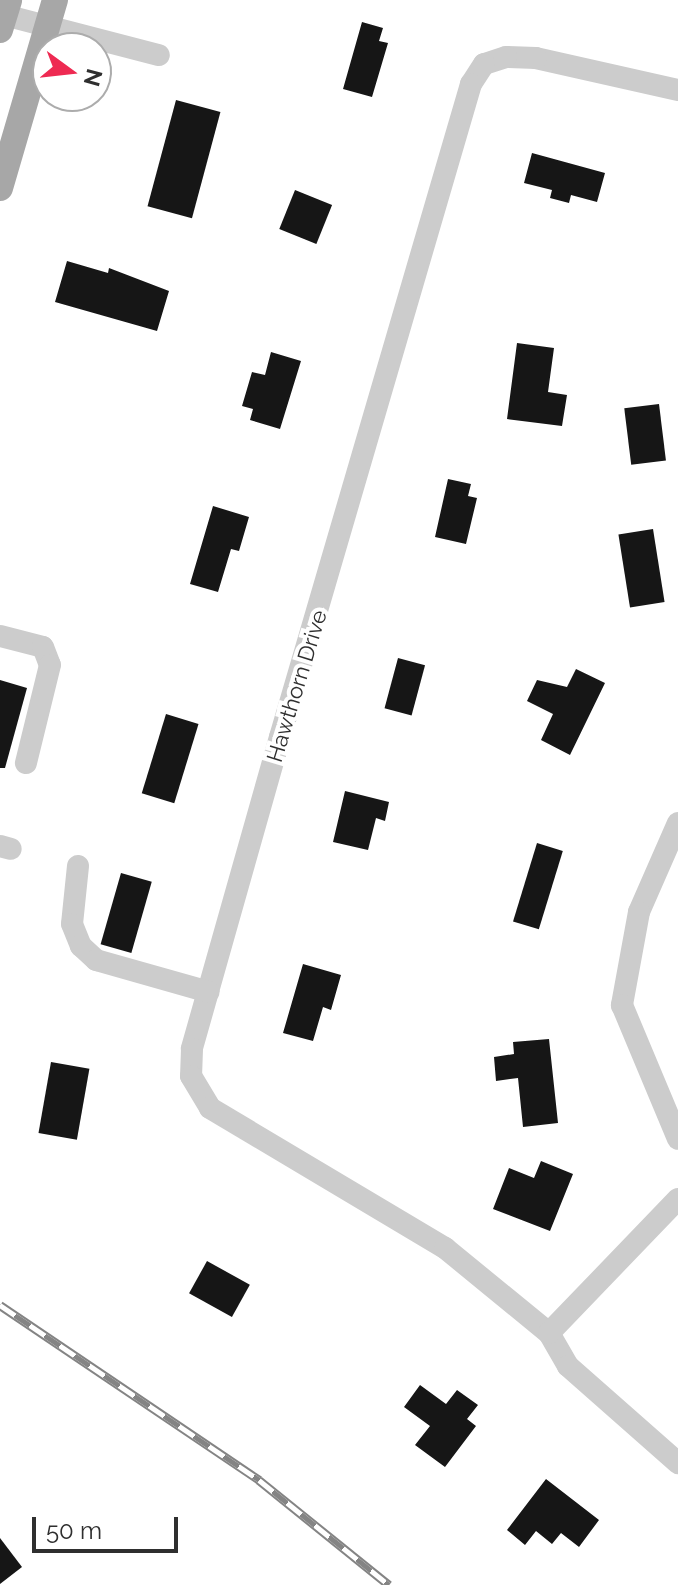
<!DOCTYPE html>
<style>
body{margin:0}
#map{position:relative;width:678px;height:1585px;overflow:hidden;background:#fff;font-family:Raleway,sans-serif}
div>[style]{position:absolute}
.building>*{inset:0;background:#161616;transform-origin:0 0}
.minor>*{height:22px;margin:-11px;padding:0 11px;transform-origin:11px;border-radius:11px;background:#ccc}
.major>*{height:26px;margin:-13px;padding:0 13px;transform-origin:13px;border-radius:13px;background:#a7a7a7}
.rail>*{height:9px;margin-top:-4.5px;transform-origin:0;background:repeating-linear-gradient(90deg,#fff 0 18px,#848484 0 36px);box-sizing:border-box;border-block:2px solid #848484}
span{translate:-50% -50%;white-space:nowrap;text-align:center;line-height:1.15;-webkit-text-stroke:8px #fff;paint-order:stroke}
.street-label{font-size:22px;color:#2f2f2f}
.north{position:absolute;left:32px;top:32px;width:80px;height:80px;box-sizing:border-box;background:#fff;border:2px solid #acacac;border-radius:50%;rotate:105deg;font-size:22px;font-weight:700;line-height:32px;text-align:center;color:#2f2f2f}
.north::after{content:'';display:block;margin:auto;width:28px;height:36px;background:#ee2a52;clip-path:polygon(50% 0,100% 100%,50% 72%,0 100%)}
.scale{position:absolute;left:32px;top:1517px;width:146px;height:36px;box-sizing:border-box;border:4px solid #2f2f2f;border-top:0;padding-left:10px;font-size:24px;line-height:28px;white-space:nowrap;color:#2f2f2f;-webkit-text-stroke:6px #fff;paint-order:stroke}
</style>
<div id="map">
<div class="building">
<i style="clip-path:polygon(362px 22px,383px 28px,379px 41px,388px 43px,372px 97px,343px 89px)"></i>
<i style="left:176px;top:100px;width:46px;height:110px;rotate:15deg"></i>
<i style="clip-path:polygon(532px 153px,605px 173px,597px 202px,571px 195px,569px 203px,550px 198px,552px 190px,524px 183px)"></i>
<i style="left:295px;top:190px;width:40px;height:42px;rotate:22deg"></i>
<i style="clip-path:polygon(67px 261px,108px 273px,109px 268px,169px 291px,157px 331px,55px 302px)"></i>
<i style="clip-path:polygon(517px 343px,554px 348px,548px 392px,567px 395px,562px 426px,507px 419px)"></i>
<i style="clip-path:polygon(271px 352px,301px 361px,280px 429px,250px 420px,253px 409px,242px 406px,252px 372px,265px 375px)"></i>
<i style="left:659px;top:404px;width:57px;height:35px;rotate:83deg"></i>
<i style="clip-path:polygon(448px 479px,471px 484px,468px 496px,477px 498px,466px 544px,435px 537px)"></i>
<i style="clip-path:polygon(213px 506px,249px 517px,239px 551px,231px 549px,218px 592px,190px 584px)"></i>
<i style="left:653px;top:529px;width:74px;height:35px;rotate:81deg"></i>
<i style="left:398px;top:658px;width:28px;height:52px;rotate:15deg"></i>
<i style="clip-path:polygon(576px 669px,605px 683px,570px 755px,541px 740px,553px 714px,527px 701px,537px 680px,567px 687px)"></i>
<i style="clip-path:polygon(0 680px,27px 688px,5px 768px,0 768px)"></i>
<i style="left:166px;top:714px;width:34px;height:83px;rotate:17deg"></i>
<i style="clip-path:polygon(345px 791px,389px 802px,385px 821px,376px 818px,368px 850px,333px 842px)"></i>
<i style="left:537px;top:843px;width:27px;height:82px;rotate:17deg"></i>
<i style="left:121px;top:873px;width:32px;height:74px;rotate:16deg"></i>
<i style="clip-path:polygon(303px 964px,341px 975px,331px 1010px,323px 1007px,313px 1041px,283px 1033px)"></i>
<i style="clip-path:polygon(549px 1039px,558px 1123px,523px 1127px,518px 1078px,496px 1081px,494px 1057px,514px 1054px,513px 1042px)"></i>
<i style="left:51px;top:1062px;width:39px;height:72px;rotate:10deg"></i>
<i style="clip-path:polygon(541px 1161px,573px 1174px,550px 1231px,493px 1209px,509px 1168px,534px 1178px)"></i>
<i style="left:207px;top:1261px;width:49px;height:37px;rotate:29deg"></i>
<i style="clip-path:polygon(420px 1385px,446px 1404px,457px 1390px,478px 1405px,467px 1419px,476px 1426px,445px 1467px,415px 1445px,430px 1426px,404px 1407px)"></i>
<i style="clip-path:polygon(546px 1479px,599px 1520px,579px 1547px,561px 1533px,552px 1544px,536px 1531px,525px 1545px,507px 1530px)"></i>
<i style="clip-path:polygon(0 1538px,22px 1567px,0 1584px)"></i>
</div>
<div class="minor">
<i style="left:0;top:14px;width:164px;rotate:14.5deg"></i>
<i style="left:678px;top:90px;width:146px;rotate:-167.3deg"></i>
<i style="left:536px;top:58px;width:30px;rotate:-178deg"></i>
<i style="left:506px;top:57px;width:23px;rotate:162deg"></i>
<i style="left:484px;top:64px;width:24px;rotate:123deg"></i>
<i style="left:471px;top:84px;width:680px;rotate:106.3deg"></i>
<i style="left:280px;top:737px;width:324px;rotate:105.8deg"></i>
<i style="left:192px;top:1049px;width:27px;rotate:92deg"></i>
<i style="left:191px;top:1076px;width:37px;rotate:59deg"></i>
<i style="left:210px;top:1108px;width:274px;rotate:30.8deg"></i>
<i style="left:445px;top:1248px;width:134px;rotate:39.3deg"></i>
<i style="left:549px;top:1333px;width:38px;rotate:60deg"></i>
<i style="left:568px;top:1366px;width:147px;rotate:41.4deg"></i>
<i style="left:0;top:636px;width:44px;rotate:14.3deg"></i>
<i style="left:43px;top:647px;width:19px;rotate:69deg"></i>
<i style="left:50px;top:665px;width:101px;rotate:103.8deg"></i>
<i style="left:678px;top:823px;width:97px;rotate:113.7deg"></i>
<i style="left:639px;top:912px;width:95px;rotate:100.4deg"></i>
<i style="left:622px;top:1005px;width:145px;rotate:67.3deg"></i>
<i style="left:0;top:846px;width:11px;rotate:15deg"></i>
<i style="left:78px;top:866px;width:58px;rotate:95.9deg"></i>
<i style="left:72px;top:924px;width:24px;rotate:68deg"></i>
<i style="left:81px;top:946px;width:21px;rotate:43deg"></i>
<i style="left:96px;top:960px;width:117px;rotate:15.8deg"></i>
<i style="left:549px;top:1333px;width:186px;rotate:-46.1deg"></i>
</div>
<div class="major">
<i style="left:0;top:30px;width:31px;rotate:-73deg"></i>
<i style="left:0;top:188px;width:196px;rotate:-73.7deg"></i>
</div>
<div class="rail">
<i style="left:0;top:1305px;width:313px;rotate:34deg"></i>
<i style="left:259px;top:1480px;width:167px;rotate:38.9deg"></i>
</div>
<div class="street-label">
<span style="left:297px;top:686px;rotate:-73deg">Hawthorn Drive</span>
</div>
<div class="north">N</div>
<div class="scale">50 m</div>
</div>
